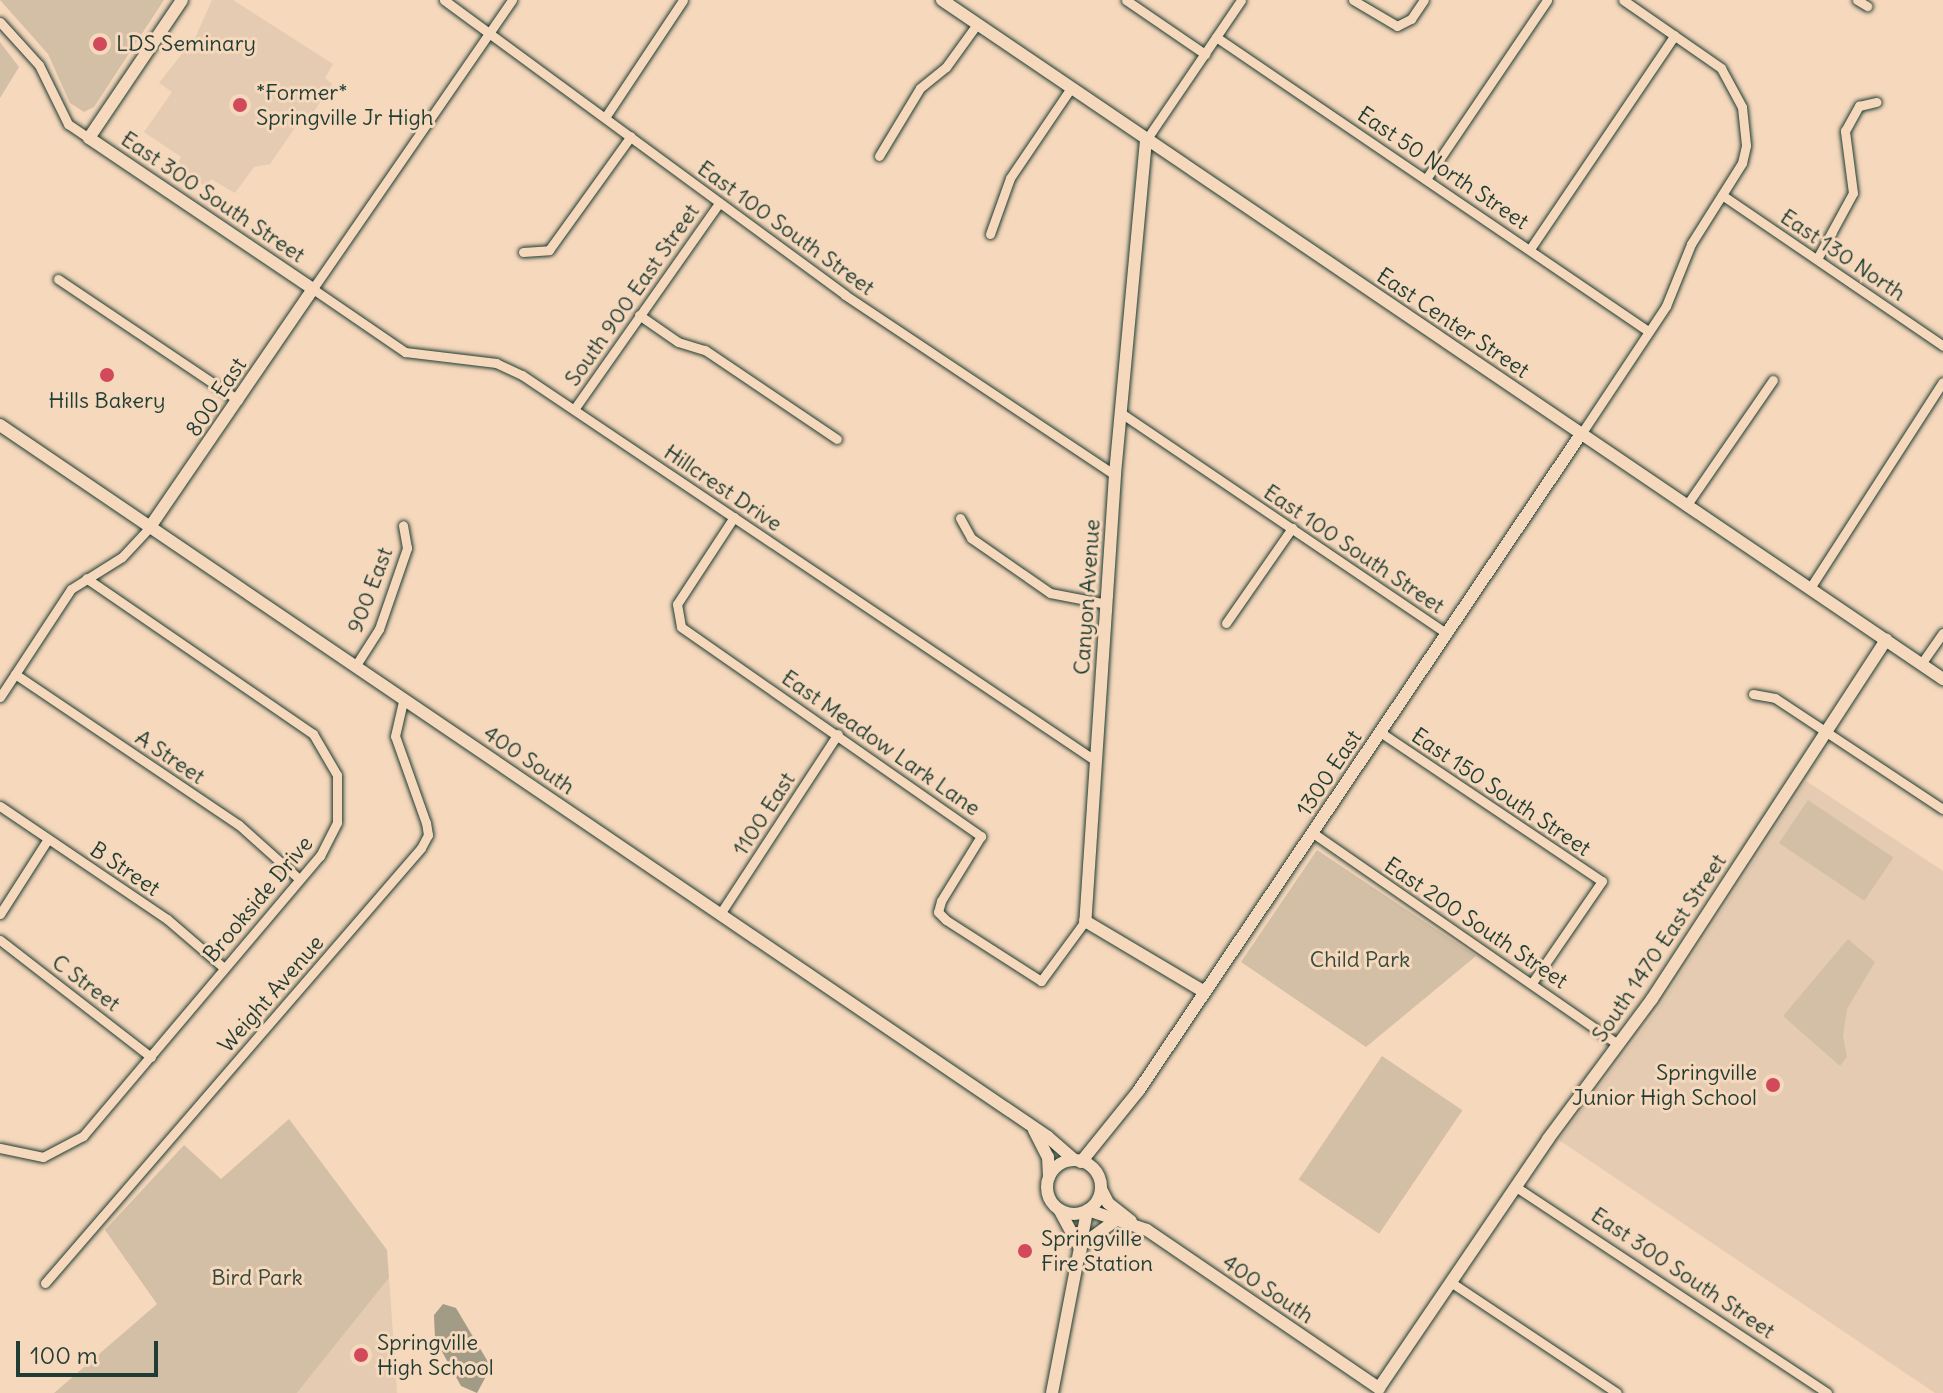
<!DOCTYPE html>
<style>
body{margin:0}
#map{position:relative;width:1943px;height:1393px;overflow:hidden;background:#f6d8bc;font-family:Delius,sans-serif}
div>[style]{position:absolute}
.built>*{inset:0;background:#e4cbb1}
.green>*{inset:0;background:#d3bfa6;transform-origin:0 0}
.water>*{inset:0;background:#a29b86}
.roads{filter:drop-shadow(0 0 2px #1f3d34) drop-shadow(0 0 2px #1f3d34)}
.street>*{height:9px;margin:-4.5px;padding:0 4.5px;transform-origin:4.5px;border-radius:4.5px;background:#f6d8bc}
.secondary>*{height:12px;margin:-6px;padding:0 6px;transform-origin:6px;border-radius:6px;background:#f6d8bc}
.secondary>.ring{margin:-6px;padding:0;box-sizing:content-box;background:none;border:12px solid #f6d8bc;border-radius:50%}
.dots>*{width:22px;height:22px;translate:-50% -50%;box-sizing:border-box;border:4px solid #f6d8bc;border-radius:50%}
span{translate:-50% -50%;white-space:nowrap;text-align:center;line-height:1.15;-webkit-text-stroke:6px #f6d8bc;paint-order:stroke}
.poi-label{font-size:22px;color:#1f3d34}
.left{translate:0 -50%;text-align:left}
.right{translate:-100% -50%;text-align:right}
.street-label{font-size:22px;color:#1f3d34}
.park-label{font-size:22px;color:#314a3f}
.scale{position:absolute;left:16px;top:1341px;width:142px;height:36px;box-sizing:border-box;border:4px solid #1f3d34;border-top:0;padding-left:10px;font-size:24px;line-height:28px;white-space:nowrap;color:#1f3d34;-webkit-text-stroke:6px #f6d8bc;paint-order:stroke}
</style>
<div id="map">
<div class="built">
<i style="clip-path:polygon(212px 0,233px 0,333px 64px,325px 78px,332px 84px,307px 122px,301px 119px,270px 164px,254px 167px,235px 193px,211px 179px,206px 187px,176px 166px,181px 157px,144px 132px,172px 92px,159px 83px,196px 36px)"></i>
<i style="clip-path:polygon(1806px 781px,1943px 871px,1943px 1393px,1935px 1393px,1559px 1140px,1656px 1012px)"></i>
<i style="clip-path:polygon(389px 1278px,397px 1393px,297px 1393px,358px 1317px)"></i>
</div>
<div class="green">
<i style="clip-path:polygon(0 0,164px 0,94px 107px,84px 112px,70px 103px,48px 54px)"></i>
<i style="clip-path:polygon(0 42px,19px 67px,0 98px)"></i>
<i style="left:1808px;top:800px;width:103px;height:52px;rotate:34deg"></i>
<i style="clip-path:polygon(1317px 850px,1476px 956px,1366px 1047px,1241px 962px)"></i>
<i style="clip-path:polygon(1848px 939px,1875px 962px,1847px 1009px,1843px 1036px,1847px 1057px,1840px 1066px,1783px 1016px)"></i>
<i style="left:1382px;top:1056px;width:97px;height:149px;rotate:34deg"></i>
<i style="clip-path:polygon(289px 1119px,387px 1250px,389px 1278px,297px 1393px,54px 1393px,157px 1304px,105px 1230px,184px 1145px,221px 1179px)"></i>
</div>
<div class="water">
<i style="clip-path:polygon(443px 1304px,456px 1308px,491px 1367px,477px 1393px,461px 1386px,435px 1339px,434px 1315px)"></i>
</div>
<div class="roads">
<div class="street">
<i style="left:444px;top:0;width:498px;rotate:36.3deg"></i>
<i style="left:845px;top:295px;width:324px;rotate:33.7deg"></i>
<i style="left:512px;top:0;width:351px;rotate:124.6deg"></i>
<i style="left:313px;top:289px;width:112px;rotate:34.4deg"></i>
<i style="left:405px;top:352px;width:92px;rotate:6.9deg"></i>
<i style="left:496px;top:363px;width:29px;rotate:25deg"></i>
<i style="left:522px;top:375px;width:692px;rotate:33.92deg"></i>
<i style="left:1126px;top:0;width:96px;rotate:34.4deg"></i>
<i style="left:1353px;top:0;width:51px;rotate:30.6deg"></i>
<i style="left:1397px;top:26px;width:16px;rotate:-27deg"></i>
<i style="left:1411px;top:19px;width:23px;rotate:-56deg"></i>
<i style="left:1857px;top:0;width:12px;rotate:31deg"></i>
<i style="left:0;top:22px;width:58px;rotate:47.8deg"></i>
<i style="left:39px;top:65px;width:66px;rotate:63.8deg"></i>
<i style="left:68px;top:124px;width:25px;rotate:34deg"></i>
<i style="left:1216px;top:37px;width:523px;rotate:34.24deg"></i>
<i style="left:606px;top:116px;width:139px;rotate:-56.4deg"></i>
<i style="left:1146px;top:140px;width:169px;rotate:-55.8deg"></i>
<i style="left:879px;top:156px;width:79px;rotate:-58.9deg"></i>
<i style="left:920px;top:88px;width:33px;rotate:-39deg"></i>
<i style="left:946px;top:67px;width:53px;rotate:-54.2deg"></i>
<i style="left:1426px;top:179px;width:216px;rotate:-55.9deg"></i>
<i style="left:1722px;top:195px;width:268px;rotate:34.3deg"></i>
<i style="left:990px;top:234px;width:59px;rotate:-70.3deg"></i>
<i style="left:1010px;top:178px;width:109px;rotate:-55.9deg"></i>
<i style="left:1530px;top:249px;width:258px;rotate:-55.9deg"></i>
<i style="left:523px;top:252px;width:26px;rotate:-4deg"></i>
<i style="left:549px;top:250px;width:140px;rotate:-54.3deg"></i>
<i style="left:1817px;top:259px;width:75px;rotate:-61.4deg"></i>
<i style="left:1853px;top:193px;width:63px;rotate:-97.4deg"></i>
<i style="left:1845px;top:131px;width:29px;rotate:-61deg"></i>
<i style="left:1859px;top:106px;width:18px;rotate:-13deg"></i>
<i style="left:58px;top:279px;width:217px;rotate:33.9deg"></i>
<i style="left:639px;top:315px;width:47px;rotate:34.7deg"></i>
<i style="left:678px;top:342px;width:28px;rotate:17deg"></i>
<i style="left:705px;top:350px;width:159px;rotate:34deg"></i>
<i style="left:575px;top:408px;width:251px;rotate:-54.9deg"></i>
<i style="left:1121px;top:413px;width:394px;rotate:34.1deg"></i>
<i style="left:1581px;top:434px;width:154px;rotate:-56.4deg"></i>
<i style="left:1666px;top:306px;width:67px;rotate:-68deg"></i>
<i style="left:1691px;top:244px;width:96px;rotate:-57.8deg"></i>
<i style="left:1742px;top:163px;width:18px;rotate:-77deg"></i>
<i style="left:1746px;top:145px;width:38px;rotate:-96deg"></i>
<i style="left:1742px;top:107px;width:44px;rotate:-118.3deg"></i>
<i style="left:1721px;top:68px;width:119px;rotate:-145.2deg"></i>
<i style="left:1686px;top:506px;width:153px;rotate:-55.4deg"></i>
<i style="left:734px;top:517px;width:104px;rotate:123.2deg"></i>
<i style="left:677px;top:604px;width:23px;rotate:80deg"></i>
<i style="left:681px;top:627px;width:366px;rotate:34.9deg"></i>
<i style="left:981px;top:836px;width:76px;rotate:121.6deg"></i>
<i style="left:941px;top:901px;width:11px;rotate:105deg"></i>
<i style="left:938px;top:912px;width:11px;rotate:45deg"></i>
<i style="left:946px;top:920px;width:113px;rotate:32.7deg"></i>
<i style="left:1041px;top:981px;width:74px;rotate:-53.7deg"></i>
<i style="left:960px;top:518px;width:23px;rotate:61deg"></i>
<i style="left:971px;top:538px;width:96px;rotate:34.8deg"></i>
<i style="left:1050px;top:593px;width:58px;rotate:10.9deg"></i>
<i style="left:1810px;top:588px;width:245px;rotate:-57.2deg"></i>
<i style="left:1226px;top:623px;width:116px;rotate:-55.2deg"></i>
<i style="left:1921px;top:664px;width:38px;rotate:-55deg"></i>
<i style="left:356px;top:665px;width:43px;rotate:-57.4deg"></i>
<i style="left:379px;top:629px;width:86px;rotate:-70.9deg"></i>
<i style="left:407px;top:548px;width:23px;rotate:-100deg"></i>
<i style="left:15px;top:674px;width:270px;rotate:34deg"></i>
<i style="left:239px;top:825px;width:79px;rotate:41.9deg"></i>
<i style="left:1753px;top:694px;width:22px;rotate:10deg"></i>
<i style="left:1775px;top:698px;width:201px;rotate:33.5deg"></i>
<i style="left:0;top:697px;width:129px;rotate:-56.7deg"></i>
<i style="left:71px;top:589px;width:60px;rotate:-32.1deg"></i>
<i style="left:122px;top:557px;width:41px;rotate:-47deg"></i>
<i style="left:1380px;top:732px;width:267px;rotate:33.9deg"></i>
<i style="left:1602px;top:881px;width:124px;rotate:124.5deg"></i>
<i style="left:0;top:806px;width:202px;rotate:34.1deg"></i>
<i style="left:167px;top:919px;width:75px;rotate:40.7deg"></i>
<i style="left:1313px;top:833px;width:371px;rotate:34.7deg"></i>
<i style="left:0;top:914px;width:89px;rotate:-57.4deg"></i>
<i style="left:720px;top:914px;width:215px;rotate:-56.8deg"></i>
<i style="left:0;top:940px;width:191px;rotate:37.8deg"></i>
<i style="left:0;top:1148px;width:44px;rotate:11.8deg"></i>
<i style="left:43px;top:1157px;width:45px;rotate:-27.7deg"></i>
<i style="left:83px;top:1136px;width:367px;rotate:-49.8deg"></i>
<i style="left:320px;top:856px;width:38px;rotate:-63deg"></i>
<i style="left:337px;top:822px;width:47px;rotate:-90deg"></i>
<i style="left:337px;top:775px;width:48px;rotate:-120.3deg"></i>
<i style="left:313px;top:734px;width:275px;rotate:-145.5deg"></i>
<i style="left:1516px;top:1187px;width:373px;rotate:33.5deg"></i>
<i style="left:45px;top:1283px;width:575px;rotate:-49.16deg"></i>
<i style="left:421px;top:848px;width:15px;rotate:-62deg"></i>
<i style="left:428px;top:835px;width:12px;rotate:-99deg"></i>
<i style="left:426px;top:823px;width:92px;rotate:-109.6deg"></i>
<i style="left:395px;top:736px;width:39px;rotate:-77deg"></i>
<i style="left:1452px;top:1283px;width:198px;rotate:33.7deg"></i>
</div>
<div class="secondary">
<i style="left:942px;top:0;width:1210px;rotate:34.15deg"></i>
<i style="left:1146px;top:140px;width:336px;rotate:95.3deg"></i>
<i style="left:1115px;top:475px;width:447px;rotate:93.8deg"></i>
<i style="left:1085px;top:921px;width:137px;rotate:30.7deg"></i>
<i style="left:0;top:425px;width:1267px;rotate:34.19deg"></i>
<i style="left:1048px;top:1137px;width:35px;rotate:41deg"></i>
<i style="left:150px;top:527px;width:288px;rotate:-55.6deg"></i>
<i style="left:313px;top:289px;width:270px;rotate:-146deg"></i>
<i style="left:89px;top:138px;width:166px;rotate:-56deg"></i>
<i style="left:1034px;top:1130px;width:30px;rotate:63deg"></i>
<i style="left:1048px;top:1157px;width:20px;rotate:87deg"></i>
<i class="ring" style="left:1047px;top:1160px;width:42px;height:42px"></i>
<i style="left:1081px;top:1162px;width:92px;rotate:-51.1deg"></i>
<i style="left:1139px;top:1090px;width:791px;rotate:-56.03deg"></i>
<i style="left:1101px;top:1189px;width:16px;rotate:63deg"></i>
<i style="left:1108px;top:1203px;width:29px;rotate:38deg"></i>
<i style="left:1088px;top:1210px;width:62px;rotate:18.7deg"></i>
<i style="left:1147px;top:1230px;width:281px;rotate:34.3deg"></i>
<i style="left:1379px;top:1388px;width:301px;rotate:-55.8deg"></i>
<i style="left:1548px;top:1139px;width:174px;rotate:-53.4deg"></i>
<i style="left:1652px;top:999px;width:429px;rotate:-56.9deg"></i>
<i style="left:1060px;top:1211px;width:44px;rotate:61.7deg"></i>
<i style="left:1083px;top:1244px;width:41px;rotate:-36deg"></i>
<i style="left:1052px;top:1393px;width:185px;rotate:-79.1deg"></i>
</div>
</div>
<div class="dots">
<i style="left:100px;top:44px;background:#d1495b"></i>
<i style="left:240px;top:105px;background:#d1495b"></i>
<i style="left:107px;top:375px;background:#d1495b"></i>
<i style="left:1773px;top:1085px;background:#d1495b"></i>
<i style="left:1025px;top:1251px;background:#d1495b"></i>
<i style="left:361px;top:1355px;background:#d1495b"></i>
</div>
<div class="poi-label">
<span class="left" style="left:116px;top:44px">LDS Seminary</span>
<span class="left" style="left:256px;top:105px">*Former*<br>Springville Jr High</span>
<span style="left:107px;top:401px">Hills Bakery</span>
<span class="right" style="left:1757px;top:1085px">Springville<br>Junior High School</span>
<span class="left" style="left:1041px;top:1251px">Springville<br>Fire Station</span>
<span class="left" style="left:377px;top:1355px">Springville<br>High School</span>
</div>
<div class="street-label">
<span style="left:1443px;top:168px;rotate:34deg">East 50 North Street</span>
<span style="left:213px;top:197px;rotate:34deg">East 300 South Street</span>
<span style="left:786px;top:228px;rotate:36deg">East 100 South Street</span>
<span style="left:1843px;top:255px;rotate:34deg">East 130 North</span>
<span style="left:632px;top:295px;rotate:-55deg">South 900 East Street</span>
<span style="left:1453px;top:323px;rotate:34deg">East Center Street</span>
<span style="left:216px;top:397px;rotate:-56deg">800 East</span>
<span style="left:723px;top:488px;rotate:34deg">Hillcrest Drive</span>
<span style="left:1354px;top:549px;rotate:34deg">East 100 South Street</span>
<span style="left:370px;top:590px;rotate:-69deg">900 East</span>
<span style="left:1087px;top:597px;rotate:-86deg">Canyon Avenue</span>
<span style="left:881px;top:743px;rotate:35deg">East Meadow Lark Lane</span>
<span style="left:170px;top:757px;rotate:34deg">A Street</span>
<span style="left:529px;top:760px;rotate:34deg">400 South</span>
<span style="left:1329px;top:773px;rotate:-56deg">1300 East</span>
<span style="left:1501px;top:792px;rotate:34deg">East 150 South Street</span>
<span style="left:764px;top:814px;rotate:-57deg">1100 East</span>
<span style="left:125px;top:869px;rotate:34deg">B Street</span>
<span style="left:258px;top:899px;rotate:-50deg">Brookside Drive</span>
<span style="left:1476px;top:923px;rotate:34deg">East 200 South Street</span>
<span style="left:1659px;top:948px;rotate:-56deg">South 1470 East Street</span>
<span style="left:86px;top:983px;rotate:37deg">C Street</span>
<span style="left:271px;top:994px;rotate:-49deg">Weight Avenue</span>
<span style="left:1683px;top:1273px;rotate:34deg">East 300 South Street</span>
<span style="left:1268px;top:1289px;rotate:34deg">400 South</span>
</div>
<div class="park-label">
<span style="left:1360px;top:960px">Child Park</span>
<span style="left:257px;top:1278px">Bird Park</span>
</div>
<div class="scale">100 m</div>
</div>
